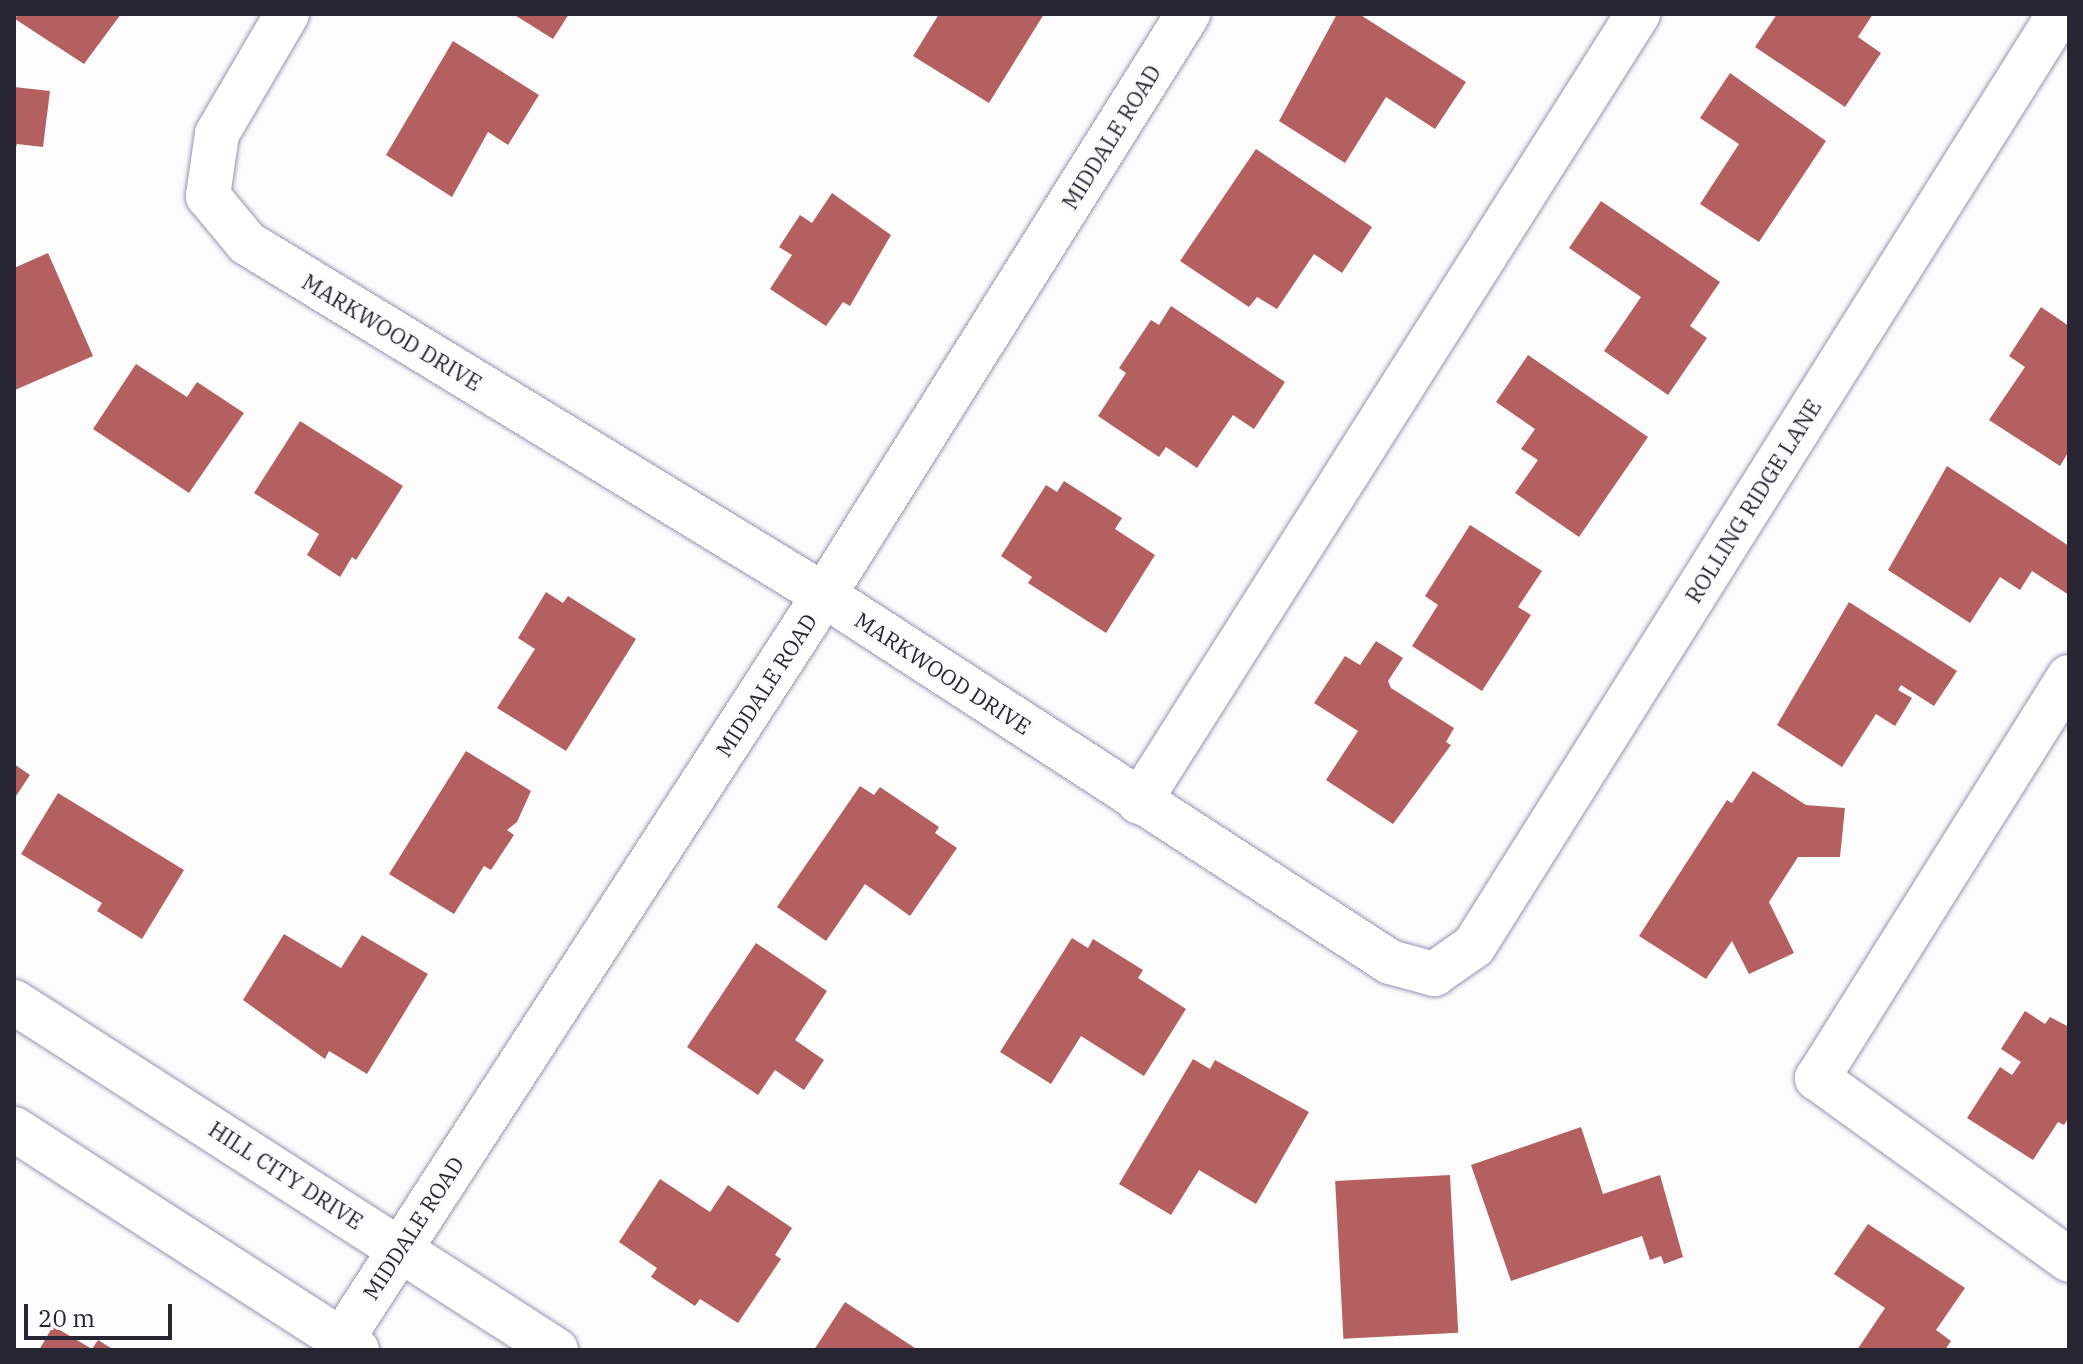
<!DOCTYPE html>
<style>
body{margin:0}
#map{position:relative;width:2083px;height:1364px;overflow:hidden;background:#fcfcfc;font-family:"IBM Plex Serif",serif}
div>[style]{position:absolute}
.building>*{inset:0;background:#b56060;transform-origin:0 0}
.roads{filter:drop-shadow(0 0 2px #9893b2) drop-shadow(0 0 2px #9893b2)}
.minor>*{height:44px;margin:-22px;padding:0 22px;transform-origin:22px;border-radius:22px;background:#fff}
span{translate:-50% -50%;white-space:nowrap;text-align:center;line-height:1.15;-webkit-text-stroke:6px #fcfcfc;paint-order:stroke}
.street-label{font-size:22px;color:#272532}
.frame{position:absolute;inset:0;border:16px solid #272532;pointer-events:none}
.scale{position:absolute;left:24px;top:1304px;width:148px;height:36px;box-sizing:border-box;border:4px solid #272532;border-top:0;padding-left:10px;font-size:24px;line-height:28px;white-space:nowrap;color:#272532;-webkit-text-stroke:6px #fcfcfc;paint-order:stroke}
</style>
<div id="map">
<div class="building">
<i style="clip-path:polygon(18px 14px,121px 14px,84px 64px,15px 19px)"></i>
<i style="clip-path:polygon(513px 14px,569px 14px,553px 39px)"></i>
<i style="clip-path:polygon(939px 14px,1044px 14px,989px 103px,913px 56px)"></i>
<i style="clip-path:polygon(1337px 14px,1359px 14px,1466px 82px,1435px 129px,1386px 97px,1345px 163px,1279px 121px)"></i>
<i style="clip-path:polygon(1777px 14px,1873px 14px,1858px 37px,1881px 53px,1845px 107px,1755px 47px)"></i>
<i style="clip-path:polygon(453px 41px,539px 95px,508px 145px,488px 132px,452px 197px,386px 155px)"></i>
<i style="clip-path:polygon(1730px 73px,1826px 141px,1759px 242px,1700px 204px,1739px 144px,1700px 118px)"></i>
<i style="clip-path:polygon(14px 87px,50px 91px,43px 147px,17px 144px,14px 154px)"></i>
<i style="clip-path:polygon(1256px 149px,1372px 227px,1342px 273px,1314px 254px,1277px 309px,1257px 297px,1249px 307px,1180px 261px)"></i>
<i style="clip-path:polygon(832px 193px,891px 235px,850px 306px,843px 302px,826px 326px,770px 289px,792px 255px,779px 247px,800px 215px,812px 223px)"></i>
<i style="clip-path:polygon(1601px 201px,1720px 282px,1690px 326px,1707px 338px,1668px 395px,1604px 351px,1641px 297px,1569px 248px)"></i>
<i style="clip-path:polygon(48px 253px,93px 356px,15px 390px,14px 268px)"></i>
<i style="clip-path:polygon(1171px 306px,1285px 382px,1254px 429px,1233px 415px,1197px 468px,1166px 447px,1159px 457px,1098px 416px,1126px 373px,1119px 368px,1151px 320px,1159px 325px)"></i>
<i style="clip-path:polygon(2041px 307px,2069px 326px,2069px 451px,2060px 466px,1989px 420px,2025px 367px,2009px 356px)"></i>
<i style="clip-path:polygon(1528px 355px,1648px 437px,1579px 537px,1515px 493px,1538px 460px,1521px 449px,1535px 429px,1496px 402px)"></i>
<i style="clip-path:polygon(136px 364px,187px 397px,197px 382px,244px 413px,189px 493px,93px 429px)"></i>
<i style="clip-path:polygon(300px 421px,403px 486px,356px 560px,352px 557px,340px 577px,307px 555px,319px 534px,254px 493px)"></i>
<i style="clip-path:polygon(1947px 466px,2069px 546px,2069px 595px,2032px 571px,2020px 590px,2000px 577px,1970px 623px,1888px 570px)"></i>
<i style="clip-path:polygon(1064px 481px,1122px 518px,1115px 529px,1155px 555px,1106px 633px,1028px 583px,1032px 577px,1001px 556px,1046px 485px,1057px 492px)"></i>
<i style="clip-path:polygon(1470px 525px,1542px 571px,1518px 607px,1531px 615px,1482px 691px,1412px 646px,1438px 605px,1425px 596px)"></i>
<i style="clip-path:polygon(546px 592px,563px 603px,568px 596px,636px 639px,566px 751px,497px 708px,535px 649px,518px 638px)"></i>
<i style="clip-path:polygon(1849px 602px,1957px 671px,1934px 706px,1901px 685px,1898px 690px,1912px 698px,1895px 726px,1876px 714px,1842px 767px,1777px 725px)"></i>
<i style="clip-path:polygon(1376px 641px,1403px 658px,1388px 681px,1391px 688px,1454px 728px,1446px 742px,1451px 745px,1393px 824px,1326px 780px,1358px 731px,1314px 703px,1345px 656px,1360px 665px)"></i>
<i style="clip-path:polygon(466px 751px,531px 791px,517px 822px,507px 830px,514px 835px,491px 870px,484px 866px,454px 914px,389px 874px)"></i>
<i style="clip-path:polygon(14px 764px,30px 775px,14px 799px)"></i>
<i style="clip-path:polygon(1753px 771px,1806px 805px,1845px 808px,1840px 857px,1798px 857px,1769px 902px,1794px 953px,1749px 974px,1732px 941px,1706px 979px,1639px 936px,1727px 800px,1732px 803px)"></i>
<i style="clip-path:polygon(860px 786px,874px 795px,880px 787px,939px 827px,935px 833px,957px 848px,910px 916px,865px 884px,826px 941px,777px 907px)"></i>
<i style="clip-path:polygon(58px 793px,184px 870px,142px 939px,97px 911px,102px 903px,21px 854px)"></i>
<i style="clip-path:polygon(284px 934px,341px 968px,362px 935px,428px 974px,367px 1074px,329px 1051px,325px 1059px,243px 1000px)"></i>
<i style="clip-path:polygon(1072px 938px,1088px 948px,1093px 939px,1143px 970px,1138px 978px,1186px 1009px,1144px 1076px,1081px 1036px,1051px 1084px,1000px 1052px)"></i>
<i style="clip-path:polygon(756px 943px,827px 991px,795px 1040px,824px 1060px,804px 1090px,775px 1070px,758px 1095px,687px 1047px)"></i>
<i style="clip-path:polygon(2025px 1011px,2045px 1024px,2050px 1017px,2069px 1027px,2069px 1117px,2064px 1125px,2058px 1122px,2033px 1160px,1967px 1118px,2000px 1067px,2012px 1075px,2021px 1062px,2001px 1049px)"></i>
<i style="clip-path:polygon(1193px 1059px,1210px 1069px,1215px 1060px,1309px 1112px,1256px 1204px,1199px 1170px,1171px 1215px,1119px 1184px)"></i>
<i style="clip-path:polygon(1581px 1127px,1603px 1194px,1660px 1175px,1683px 1257px,1664px 1264px,1661px 1256px,1650px 1260px,1642px 1236px,1511px 1281px,1471px 1165px)"></i>
<i style="left:1450px;top:1175px;width:158px;height:115px;rotate:87deg"></i>
<i style="clip-path:polygon(660px 1179px,710px 1212px,728px 1185px,792px 1228px,775px 1255px,781px 1259px,738px 1323px,700px 1299px,695px 1306px,651px 1277px,657px 1268px,619px 1242px)"></i>
<i style="clip-path:polygon(1868px 1224px,1965px 1288px,1936px 1330px,1951px 1341px,1945px 1350px,1857px 1350px,1885px 1308px,1834px 1274px)"></i>
<i style="clip-path:polygon(845px 1302px,918px 1350px,814px 1350px)"></i>
<i style="clip-path:polygon(53px 1326px,92px 1349px,98px 1340px,114px 1350px,39px 1350px)"></i>
</div>
<div class="roads">
<div class="minor">
<i style="left:287px;top:14px;width:139px;rotate:120.3deg"></i>
<i style="left:217px;top:134px;width:63px;rotate:98.3deg"></i>
<i style="left:208px;top:196px;width:61px;rotate:50.3deg"></i>
<i style="left:247px;top:243px;width:676px;rotate:31.39deg"></i>
<i style="left:824px;top:595px;width:675px;rotate:32.96deg"></i>
<i style="left:1390px;top:962px;width:46px;rotate:15.3deg"></i>
<i style="left:1434px;top:974px;width:49px;rotate:-35deg"></i>
<i style="left:1474px;top:946px;width:1100px;rotate:-57.88deg"></i>
<i style="left:2069px;top:677px;width:474px;rotate:122.1deg"></i>
<i style="left:1817px;top:1078px;width:311px;rotate:35.8deg"></i>
<i style="left:1139px;top:802px;width:933px;rotate:-57.66deg"></i>
<i style="left:14px;top:1002px;width:644px;rotate:32.7deg"></i>
<i style="left:14px;top:1129px;width:408px;rotate:32.8deg"></i>
<i style="left:335px;top:1350px;width:900px;rotate:-57.07deg"></i>
<i style="left:824px;top:595px;width:686px;rotate:-57.93deg"></i>
</div>
</div>
<div class="street-label">
<span style="left:1111px;top:137px;rotate:-58deg">MIDDALE ROAD</span>
<span style="left:392px;top:332px;rotate:31deg">MARKWOOD DRIVE</span>
<span style="left:1753px;top:501px;rotate:-58deg">ROLLING RIDGE LANE</span>
<span style="left:943px;top:673px;rotate:33deg">MARKWOOD DRIVE</span>
<span style="left:766px;top:685px;rotate:-57deg">MIDDALE ROAD</span>
<span style="left:286px;top:1175px;rotate:33deg">HILL CITY DRIVE</span>
<span style="left:413px;top:1228px;rotate:-57deg">MIDDALE ROAD</span>
</div>
<div class="frame"></div>
<div class="scale">20 m</div>
</div>
